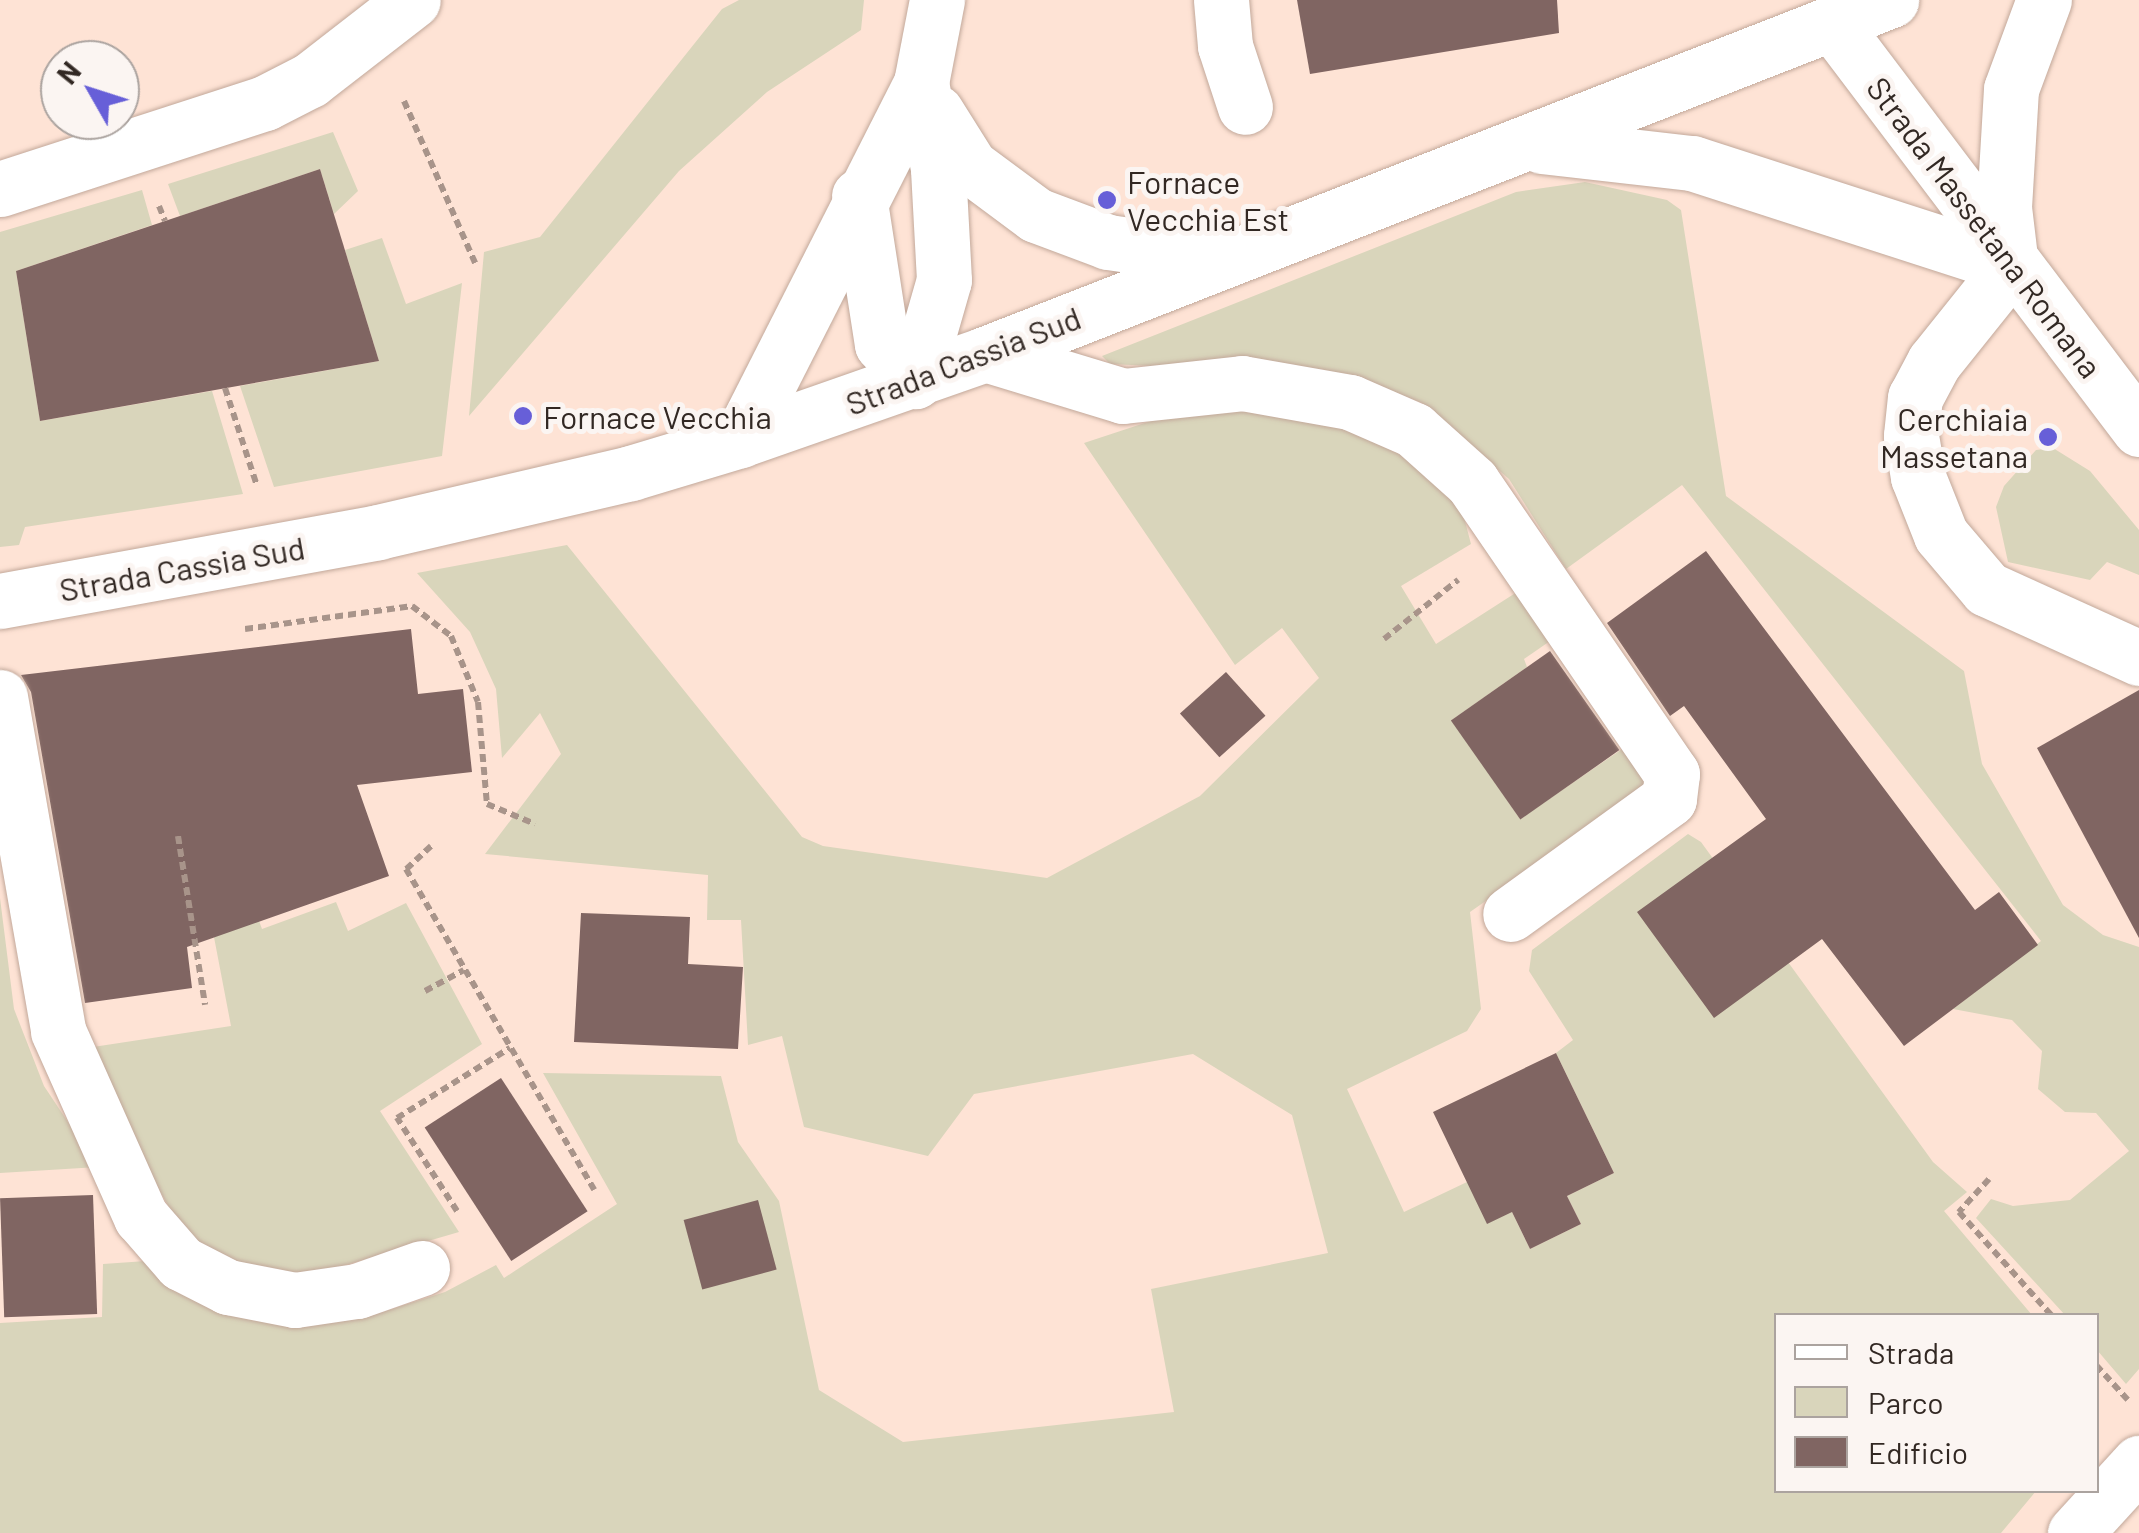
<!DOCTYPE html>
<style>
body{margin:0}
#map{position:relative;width:2139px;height:1533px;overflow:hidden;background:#fee3d5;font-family:Barlow,sans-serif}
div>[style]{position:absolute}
.green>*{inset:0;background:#d9d5bb}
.building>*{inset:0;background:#806562;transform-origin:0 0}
.path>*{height:6px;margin-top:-3px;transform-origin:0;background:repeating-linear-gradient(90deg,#a8948a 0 8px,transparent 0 13px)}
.roads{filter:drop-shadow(0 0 2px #c2a89a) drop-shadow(0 0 2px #c2a89a)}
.minor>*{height:55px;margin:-27.5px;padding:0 27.5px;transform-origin:27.5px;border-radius:27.5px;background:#fff}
.major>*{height:55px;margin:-27.5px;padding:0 27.5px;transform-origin:27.5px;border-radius:27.5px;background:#fff}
.dots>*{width:28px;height:28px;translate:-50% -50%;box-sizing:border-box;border:5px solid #fbf5f2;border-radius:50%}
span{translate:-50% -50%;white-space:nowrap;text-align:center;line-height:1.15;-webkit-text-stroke:10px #fbf5f2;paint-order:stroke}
.poi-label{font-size:32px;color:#322823}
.left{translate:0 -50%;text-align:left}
.right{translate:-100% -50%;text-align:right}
.street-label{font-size:32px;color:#322823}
.legend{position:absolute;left:1774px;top:1313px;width:325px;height:180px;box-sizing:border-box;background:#fbf5f2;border:2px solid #aba39f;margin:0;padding:12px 18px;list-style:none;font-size:30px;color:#322823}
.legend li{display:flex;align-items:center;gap:20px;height:50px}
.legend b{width:50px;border:2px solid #aba39f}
.north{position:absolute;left:40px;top:40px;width:100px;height:100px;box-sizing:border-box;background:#fbf5f2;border:2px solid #aba39f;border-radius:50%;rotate:309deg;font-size:28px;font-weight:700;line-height:40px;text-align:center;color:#322823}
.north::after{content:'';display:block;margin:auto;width:35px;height:45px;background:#675fd8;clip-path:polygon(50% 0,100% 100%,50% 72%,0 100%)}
</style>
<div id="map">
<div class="green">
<i style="clip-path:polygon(739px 0,864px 0,861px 30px,767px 92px,679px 171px,469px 416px,484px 252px,540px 237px,722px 9px)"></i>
<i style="clip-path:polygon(333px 132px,358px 191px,334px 214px,320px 169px,180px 216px,168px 184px)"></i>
<i style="clip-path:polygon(1585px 182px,1667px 200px,1681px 210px,1726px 496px,1964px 671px,1982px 764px,2063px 905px,2103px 935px,2139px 947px,2139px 1369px,2126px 1384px,2097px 1350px,2096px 1316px,2065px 1315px,1976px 1218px,1991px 1199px,2013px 1206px,2070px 1200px,2129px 1151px,2096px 1113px,2065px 1112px,2038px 1089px,2042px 1051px,2012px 1020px,1953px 1009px,2041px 941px,1682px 485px,1566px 569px,1509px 479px,1422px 403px,1350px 375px,1110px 364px,1102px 356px,1516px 192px)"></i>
<i style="clip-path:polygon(142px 190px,152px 225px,16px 271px,40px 421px,212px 391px,243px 494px,25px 527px,19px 545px,0 547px,0 232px)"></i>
<i style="clip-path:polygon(382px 238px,406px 304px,462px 283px,442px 456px,274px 487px,240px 386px,379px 361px,345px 250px)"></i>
<i style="clip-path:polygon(1233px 405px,1307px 411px,1396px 441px,1462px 510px,1471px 544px,1401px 586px,1436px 644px,1517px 592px,1553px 639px,1524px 659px,1527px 667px,1452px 720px,1520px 819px,1625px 747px,1651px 785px,1470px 912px,1481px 1009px,1467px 1031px,1347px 1089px,1404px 1212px,1467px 1182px,1512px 1212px,1530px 1249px,1581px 1224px,1567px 1196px,1614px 1173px,1556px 1053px,1573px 1040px,1529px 971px,1532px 950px,1688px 834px,1701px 842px,1933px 1162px,1967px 1192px,1944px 1211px,2032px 1315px,1776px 1316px,1776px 1490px,2036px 1491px,2001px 1533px,0 1533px,0 1323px,102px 1317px,103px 1264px,146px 1261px,292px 1320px,370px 1316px,445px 1292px,496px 1265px,504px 1278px,617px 1204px,543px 1073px,721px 1076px,738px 1142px,779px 1201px,819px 1390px,903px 1442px,1174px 1412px,1151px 1289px,1328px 1253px,1292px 1115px,1193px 1054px,974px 1094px,928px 1156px,804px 1127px,782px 1036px,748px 1045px,741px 920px,707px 920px,708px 875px,485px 854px,561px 754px,540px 713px,502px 758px,496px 689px,470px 632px,417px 573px,567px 545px,802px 837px,823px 846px,1047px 878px,1200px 796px,1319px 678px,1282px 628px,1235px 665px,1084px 443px,1175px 413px)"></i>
<i style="clip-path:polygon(2053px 448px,2090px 471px,2139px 530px,2139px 575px,2107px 562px,2090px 580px,2008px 562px,1996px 507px,2004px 486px,2036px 450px)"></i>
<i style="clip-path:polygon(196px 843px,233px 850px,262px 929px,336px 902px,348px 931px,406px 903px,482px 1044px,380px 1111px,459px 1232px,298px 1279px,253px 1271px,204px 1249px,179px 1224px,131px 1142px,93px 1047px,231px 1026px)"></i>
<i style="clip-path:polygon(0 898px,14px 1009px,44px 1086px,98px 1167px,0 1173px)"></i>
</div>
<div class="building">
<i style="clip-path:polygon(1297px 0,1557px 0,1559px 33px,1310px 74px)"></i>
<i style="clip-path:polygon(320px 169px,379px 361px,40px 421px,16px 271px)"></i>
<i style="clip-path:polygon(1706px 551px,1975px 910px,1999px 892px,2038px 945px,1904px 1046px,1822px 939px,1714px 1018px,1637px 912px,1766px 819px,1684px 706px,1670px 716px,1607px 623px)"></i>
<i style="clip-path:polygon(411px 629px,418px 694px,463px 689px,472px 772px,357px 785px,389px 876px,187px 947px,192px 988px,85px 1003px,31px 692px,21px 675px)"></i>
<i style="left:1550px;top:651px;width:121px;height:121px;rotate:55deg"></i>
<i style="left:1226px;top:672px;width:59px;height:62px;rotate:48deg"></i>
<i style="clip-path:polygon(2139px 690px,2139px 938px,2037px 748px)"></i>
<i style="clip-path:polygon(581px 913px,690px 917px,688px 964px,743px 967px,738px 1049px,574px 1042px)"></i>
<i style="clip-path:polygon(1556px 1053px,1614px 1173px,1567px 1196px,1581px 1224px,1530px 1249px,1512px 1212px,1487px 1224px,1433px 1112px)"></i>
<i style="left:501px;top:1078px;width:159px;height:91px;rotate:57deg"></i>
<i style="left:93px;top:1195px;width:119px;height:93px;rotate:88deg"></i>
<i style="left:758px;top:1200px;width:72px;height:77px;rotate:75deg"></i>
</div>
<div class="path">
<i style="left:404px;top:101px;width:177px;rotate:66.3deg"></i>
<i style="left:159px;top:206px;width:16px;rotate:68deg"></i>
<i style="left:225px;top:388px;width:103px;rotate:71.9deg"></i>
<i style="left:245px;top:629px;width:169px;rotate:-7.8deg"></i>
<i style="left:412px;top:606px;width:49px;rotate:37.6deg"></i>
<i style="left:451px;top:636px;width:71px;rotate:67.8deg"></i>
<i style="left:478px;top:702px;width:102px;rotate:85deg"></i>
<i style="left:487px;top:804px;width:52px;rotate:22.6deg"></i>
<i style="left:1384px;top:639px;width:95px;rotate:-38.6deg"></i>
<i style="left:178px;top:836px;width:171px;rotate:80.9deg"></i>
<i style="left:431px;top:846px;width:34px;rotate:137deg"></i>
<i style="left:406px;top:869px;width:372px;rotate:59.6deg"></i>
<i style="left:425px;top:991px;width:44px;rotate:-28.3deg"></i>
<i style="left:1989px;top:1179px;width:45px;rotate:132.3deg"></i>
<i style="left:1959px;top:1212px;width:140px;rotate:48.2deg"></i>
<i style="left:457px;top:1211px;width:111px;rotate:-122.8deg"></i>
<i style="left:397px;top:1118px;width:133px;rotate:-31.8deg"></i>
<i style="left:2096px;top:1365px;width:47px;rotate:47.6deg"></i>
</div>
<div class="roads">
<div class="minor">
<i style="left:1221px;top:0;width:46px;rotate:85deg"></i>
<i style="left:1225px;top:46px;width:64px;rotate:71.8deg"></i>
<i style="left:936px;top:112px;width:64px;rotate:57.8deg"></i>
<i style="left:970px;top:166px;width:82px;rotate:36.6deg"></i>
<i style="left:1036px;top:215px;width:77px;rotate:20.6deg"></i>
<i style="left:1108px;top:242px;width:117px;rotate:8.3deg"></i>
<i style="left:0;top:189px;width:279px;rotate:-18deg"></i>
<i style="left:265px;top:103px;width:51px;rotate:-27.1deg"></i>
<i style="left:310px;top:80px;width:130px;rotate:-37.8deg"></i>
<i style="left:859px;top:196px;width:150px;rotate:81.2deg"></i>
<i style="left:882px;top:344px;width:50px;rotate:48.3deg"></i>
<i style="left:915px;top:381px;width:105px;rotate:-74deg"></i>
<i style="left:944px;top:280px;width:112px;rotate:-93.1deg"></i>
<i style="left:938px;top:168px;width:87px;rotate:-101.3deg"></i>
<i style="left:2011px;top:266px;width:123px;rotate:128.7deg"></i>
<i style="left:1934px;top:362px;width:40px;rotate:118deg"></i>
<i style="left:1915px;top:397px;width:39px;rotate:96deg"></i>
<i style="left:1911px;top:436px;width:42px;rotate:80.3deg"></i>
<i style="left:1918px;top:477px;width:62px;rotate:68.4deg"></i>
<i style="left:1941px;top:535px;width:71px;rotate:49.6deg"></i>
<i style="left:1987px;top:589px;width:167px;rotate:24.4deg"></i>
<i style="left:985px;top:354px;width:144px;rotate:16.9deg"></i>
<i style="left:1123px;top:396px;width:120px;rotate:-6.2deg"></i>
<i style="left:1242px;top:383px;width:110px;rotate:10deg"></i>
<i style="left:1350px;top:402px;width:70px;rotate:23.6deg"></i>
<i style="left:1414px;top:430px;width:78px;rotate:41.9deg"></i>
<i style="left:1472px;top:482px;width:354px;rotate:55.6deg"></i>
<i style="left:1672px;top:774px;width:25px;rotate:97deg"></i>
<i style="left:1669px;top:799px;width:196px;rotate:144.1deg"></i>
<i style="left:740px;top:440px;width:400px;rotate:-63.1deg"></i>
<i style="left:921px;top:83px;width:85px;rotate:-79.1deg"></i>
<i style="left:0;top:697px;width:339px;rotate:80.1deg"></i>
<i style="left:58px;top:1031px;width:204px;rotate:66deg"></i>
<i style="left:141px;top:1217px;width:61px;rotate:49deg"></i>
<i style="left:181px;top:1263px;width:53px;rotate:27.1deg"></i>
<i style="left:228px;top:1287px;width:68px;rotate:11deg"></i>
<i style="left:295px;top:1300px;width:63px;rotate:-8.3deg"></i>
<i style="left:357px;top:1291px;width:69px;rotate:-19.5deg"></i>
</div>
<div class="major">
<i style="left:1832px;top:23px;width:509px;rotate:52.9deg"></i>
<i style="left:1542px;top:146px;width:151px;rotate:6.5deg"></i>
<i style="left:1692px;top:163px;width:335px;rotate:17.9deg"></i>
<i style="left:2011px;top:266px;width:59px;rotate:-96.8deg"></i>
<i style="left:2004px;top:207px;width:118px;rotate:-86.6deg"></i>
<i style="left:2011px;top:89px;width:95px;rotate:-69.7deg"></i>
<i style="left:0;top:601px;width:384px;rotate:-10.3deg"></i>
<i style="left:378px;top:532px;width:260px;rotate:-13.1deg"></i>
<i style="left:631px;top:473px;width:114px;rotate:-16.8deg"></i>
<i style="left:740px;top:440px;width:260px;rotate:-19.3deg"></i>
<i style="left:985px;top:354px;width:973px;rotate:-21.34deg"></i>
<i style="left:2075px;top:1533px;width:95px;rotate:-47.6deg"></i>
</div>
</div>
<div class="dots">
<i style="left:1107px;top:200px;background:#675fd8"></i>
<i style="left:523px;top:416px;background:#675fd8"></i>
<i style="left:2048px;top:437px;background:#675fd8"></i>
</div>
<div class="poi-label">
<span class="left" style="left:1127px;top:200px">Fornace<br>Vecchia Est</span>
<span class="left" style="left:543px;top:416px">Fornace Vecchia</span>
<span class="right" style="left:2028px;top:437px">Cerchiaia<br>Massetana</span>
</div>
<div class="street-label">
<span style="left:1985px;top:227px;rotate:53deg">Strada Massetana Romana</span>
<span style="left:963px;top:360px;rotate:-21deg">Strada Cassia Sud</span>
<span style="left:182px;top:568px;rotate:-10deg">Strada Cassia Sud</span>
</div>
<ul class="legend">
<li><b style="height:12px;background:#fff"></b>Strada</li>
<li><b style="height:28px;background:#d9d5bb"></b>Parco</li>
<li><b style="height:28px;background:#806562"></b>Edificio</li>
</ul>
<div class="north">N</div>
</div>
